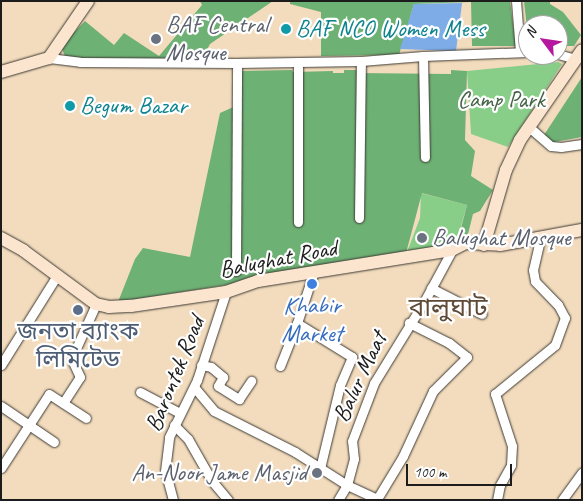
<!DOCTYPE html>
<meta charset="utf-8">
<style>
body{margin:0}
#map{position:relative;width:583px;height:501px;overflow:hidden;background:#f3dcbd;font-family:Caveat,"Noto Sans Bengali",sans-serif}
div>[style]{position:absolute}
.green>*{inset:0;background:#88ce88}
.forest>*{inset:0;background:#6eb174}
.water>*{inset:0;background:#7dace7}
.roads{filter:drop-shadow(0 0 1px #3c3934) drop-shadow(0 0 1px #3c3934)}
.street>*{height:9px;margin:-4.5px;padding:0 4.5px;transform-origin:4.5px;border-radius:4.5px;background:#fff}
.secondary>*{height:12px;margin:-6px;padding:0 6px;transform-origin:6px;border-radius:6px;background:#fce5cf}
.dots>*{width:14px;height:14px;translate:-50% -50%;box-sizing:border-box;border:2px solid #fff;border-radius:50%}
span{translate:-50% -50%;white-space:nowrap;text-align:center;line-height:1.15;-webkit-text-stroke:4.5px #fff;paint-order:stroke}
.worship-label{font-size:24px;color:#5b616d}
.left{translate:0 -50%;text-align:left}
.right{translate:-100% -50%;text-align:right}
.culture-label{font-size:24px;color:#0d838f}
.park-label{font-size:24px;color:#476347}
.street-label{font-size:24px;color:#1c1c1c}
.shop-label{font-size:24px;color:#366cbe}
.service-label{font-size:24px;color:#4e5e75}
.quarter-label{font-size:26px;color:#5e4a36}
.frame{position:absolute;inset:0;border:2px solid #1c1c1c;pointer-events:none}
.north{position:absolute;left:518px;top:15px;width:50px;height:50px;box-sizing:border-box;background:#fff;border:1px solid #a4a4a4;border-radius:50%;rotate:301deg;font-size:14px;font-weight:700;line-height:20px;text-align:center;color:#1c1c1c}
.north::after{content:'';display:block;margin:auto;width:18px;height:22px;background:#b5179e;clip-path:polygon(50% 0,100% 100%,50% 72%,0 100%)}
.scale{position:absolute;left:406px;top:464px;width:106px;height:22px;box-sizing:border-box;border:2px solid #1c1c1c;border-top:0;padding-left:6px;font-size:15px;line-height:18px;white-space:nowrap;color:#1c1c1c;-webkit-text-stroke:4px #fff;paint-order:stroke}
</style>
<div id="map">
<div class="green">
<i style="clip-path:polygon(558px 62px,562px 64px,508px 147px,471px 134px,467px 71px)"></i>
<i style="clip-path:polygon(421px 193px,467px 205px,456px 244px,407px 252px,420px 218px)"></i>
</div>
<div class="forest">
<i style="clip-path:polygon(200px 1px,273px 1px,210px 44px,202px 59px,66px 59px,61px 46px,85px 21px,114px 45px,124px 33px,159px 56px,202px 5px)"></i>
<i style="clip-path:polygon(290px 1px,510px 1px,516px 46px,472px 46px,471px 2px,414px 4px,399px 55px,321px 56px,321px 12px,290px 4px)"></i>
<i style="clip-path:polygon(524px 1px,550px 1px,550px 4px,563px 12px,581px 35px,574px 46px,558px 46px,558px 25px,528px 25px,528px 37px)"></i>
<i style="clip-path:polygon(292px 70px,293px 72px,333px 71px,333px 73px,344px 73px,344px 70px,357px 70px,357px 73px,451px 74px,451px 70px,467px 71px,465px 140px,475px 151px,471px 176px,493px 190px,480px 211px,473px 214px,467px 238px,459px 236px,467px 205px,422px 193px,405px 257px,118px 302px,135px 259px,143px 248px,190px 257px,220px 113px,240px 104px,241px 71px)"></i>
<i style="clip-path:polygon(582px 77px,582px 137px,549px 143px,544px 135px)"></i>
</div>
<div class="water">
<i style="clip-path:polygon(462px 3px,456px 51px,400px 49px,414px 4px)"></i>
</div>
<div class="roads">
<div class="street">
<i style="left:516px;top:1px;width:51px;rotate:85.5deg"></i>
<i style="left:558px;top:54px;width:19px;rotate:16deg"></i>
<i style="left:423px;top:56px;width:101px;rotate:88.9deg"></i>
<i style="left:49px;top:58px;width:31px;rotate:7deg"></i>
<i style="left:80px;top:62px;width:157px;rotate:0.4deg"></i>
<i style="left:237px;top:63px;width:124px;rotate:-0.9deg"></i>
<i style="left:361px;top:61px;width:62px;rotate:-4.6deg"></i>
<i style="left:423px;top:56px;width:105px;rotate:-2.2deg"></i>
<i style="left:529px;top:127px;width:29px;rotate:41deg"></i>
<i style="left:551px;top:146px;width:10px;rotate:6deg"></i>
<i style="left:561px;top:147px;width:21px;rotate:-8deg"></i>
<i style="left:359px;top:218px;width:157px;rotate:-89.3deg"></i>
<i style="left:298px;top:222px;width:160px;rotate:-90deg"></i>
<i style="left:236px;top:271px;width:208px;rotate:-89.7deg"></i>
<i style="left:314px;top:271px;width:55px;rotate:108.1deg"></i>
<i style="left:297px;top:323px;width:65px;rotate:31.7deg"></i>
<i style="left:352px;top:357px;width:30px;rotate:113deg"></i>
<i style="left:340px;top:385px;width:85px;rotate:103.5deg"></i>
<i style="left:431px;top:288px;width:57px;rotate:27deg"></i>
<i style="left:1px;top:365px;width:104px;rotate:-58deg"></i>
<i style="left:201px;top:365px;width:10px;rotate:11deg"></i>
<i style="left:211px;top:367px;width:16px;rotate:40deg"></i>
<i style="left:223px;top:377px;width:10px;rotate:119deg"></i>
<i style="left:218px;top:386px;width:25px;rotate:32deg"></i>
<i style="left:239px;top:399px;width:22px;rotate:-56deg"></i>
<i style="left:280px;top:366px;width:46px;rotate:-68.4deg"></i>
<i style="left:194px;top:387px;width:31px;rotate:50deg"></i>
<i style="left:214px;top:411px;width:91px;rotate:26.8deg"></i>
<i style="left:295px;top:452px;width:62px;rotate:32.4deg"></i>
<i style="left:347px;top:485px;width:33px;rotate:25deg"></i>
<i style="left:377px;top:499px;width:50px;rotate:-58.8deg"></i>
<i style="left:403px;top:456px;width:72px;rotate:-65.2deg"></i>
<i style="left:433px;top:391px;width:48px;rotate:-45deg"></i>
<i style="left:467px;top:357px;width:23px;rotate:-142deg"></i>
<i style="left:449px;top:343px;width:45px;rotate:-153.4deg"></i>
<i style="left:140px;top:392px;width:45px;rotate:27.7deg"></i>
<i style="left:63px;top:403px;width:31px;rotate:-57deg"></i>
<i style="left:80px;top:377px;width:17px;rotate:-115deg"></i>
<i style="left:73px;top:362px;width:9px;rotate:-84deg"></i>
<i style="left:74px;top:353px;width:54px;rotate:-65.8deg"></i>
<i style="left:1px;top:406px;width:64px;rotate:34.2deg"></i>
<i style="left:174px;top:425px;width:20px;rotate:45deg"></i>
<i style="left:188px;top:439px;width:48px;rotate:60.3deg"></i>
<i style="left:212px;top:481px;width:25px;rotate:50deg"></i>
<i style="left:1px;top:468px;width:88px;rotate:-57deg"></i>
<i style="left:49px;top:394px;width:44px;rotate:33deg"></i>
<i style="left:173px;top:500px;width:30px;rotate:-105deg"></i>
<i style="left:165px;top:471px;width:34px;rotate:-83deg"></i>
<i style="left:169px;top:437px;width:64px;rotate:-63.8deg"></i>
<i style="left:197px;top:380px;width:93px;rotate:-71.8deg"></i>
<i style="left:338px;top:500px;width:17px;rotate:-59deg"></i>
<i style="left:347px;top:485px;width:27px;rotate:-75deg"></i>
<i style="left:354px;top:459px;width:18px;rotate:-96deg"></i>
<i style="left:352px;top:441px;width:62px;rotate:-69.2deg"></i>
<i style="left:374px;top:383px;width:97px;rotate:-58.4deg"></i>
<i style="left:425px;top:300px;width:57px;rotate:-61.6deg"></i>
<i style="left:497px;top:500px;width:15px;rotate:-79deg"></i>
<i style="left:500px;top:485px;width:23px;rotate:-61deg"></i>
<i style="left:511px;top:465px;width:19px;rotate:-87deg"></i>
<i style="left:512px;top:446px;width:55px;rotate:-108.1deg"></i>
<i style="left:495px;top:394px;width:77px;rotate:-39.2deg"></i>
<i style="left:555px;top:345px;width:29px;rotate:-70deg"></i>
<i style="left:565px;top:318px;width:15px;rotate:-118deg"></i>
<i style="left:558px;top:305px;width:33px;rotate:-134deg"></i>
<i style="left:535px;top:281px;width:11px;rotate:-100deg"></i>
<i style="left:533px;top:270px;width:32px;rotate:-77deg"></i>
<i style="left:562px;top:500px;width:34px;rotate:-54deg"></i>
</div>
<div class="secondary">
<i style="left:1px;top:72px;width:50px;rotate:-16.3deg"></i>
<i style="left:49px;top:58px;width:69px;rotate:-55.6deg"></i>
<i style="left:1px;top:238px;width:26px;rotate:29deg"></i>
<i style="left:24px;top:251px;width:89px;rotate:36.4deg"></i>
<i style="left:96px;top:304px;width:13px;rotate:13deg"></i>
<i style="left:109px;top:307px;width:22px;rotate:-3deg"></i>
<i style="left:131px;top:306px;width:96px;rotate:-8.4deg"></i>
<i style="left:226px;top:292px;width:34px;rotate:-19deg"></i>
<i style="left:258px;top:281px;width:196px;rotate:-9.1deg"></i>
<i style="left:452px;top:250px;width:16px;rotate:-27deg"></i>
<i style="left:466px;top:243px;width:34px;rotate:3deg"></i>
<i style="left:500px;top:245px;width:83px;rotate:-10.4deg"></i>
<i style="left:484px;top:245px;width:78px;rotate:-73.7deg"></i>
<i style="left:506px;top:170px;width:33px;rotate:-65deg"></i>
<i style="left:520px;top:140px;width:109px;rotate:-55.4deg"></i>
</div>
</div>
<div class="dots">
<i style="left:286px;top:29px;background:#0f9aa8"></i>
<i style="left:156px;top:39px;background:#6b7280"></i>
<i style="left:70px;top:106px;background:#0f9aa8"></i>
<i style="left:422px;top:238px;background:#6b7280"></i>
<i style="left:312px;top:284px;background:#3f7fe0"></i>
<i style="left:78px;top:310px;background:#5c6f8a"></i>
<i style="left:317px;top:473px;background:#6b7280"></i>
</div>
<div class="worship-label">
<span class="left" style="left:166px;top:39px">BAF Central<br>Mosque</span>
<span class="left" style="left:432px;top:238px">Balughat Mosque</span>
<span class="right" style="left:307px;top:473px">An-Noor Jame Masjid</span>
</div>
<div class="culture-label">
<span class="left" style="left:296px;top:29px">BAF NCO Women Mess</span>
<span class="left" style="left:80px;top:106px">Begum Bazar</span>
</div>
<div class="park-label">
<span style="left:501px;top:100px">Camp Park</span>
</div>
<div class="street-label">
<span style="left:278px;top:259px;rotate:-11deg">Balughat Road</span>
<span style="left:175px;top:374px;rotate:-68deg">Barontek Road</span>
<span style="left:360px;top:377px;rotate:-65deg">Balur Maat</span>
</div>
<div class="shop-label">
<span style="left:312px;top:320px">Khabir<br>Market</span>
</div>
<div class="service-label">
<span style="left:78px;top:346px">জনতা ব্যাংক<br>লিমিটেড</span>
</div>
<div class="quarter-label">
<span style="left:448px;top:308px">বালুঘাট</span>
</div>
<div class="frame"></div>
<div class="north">N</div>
<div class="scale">100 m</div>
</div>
